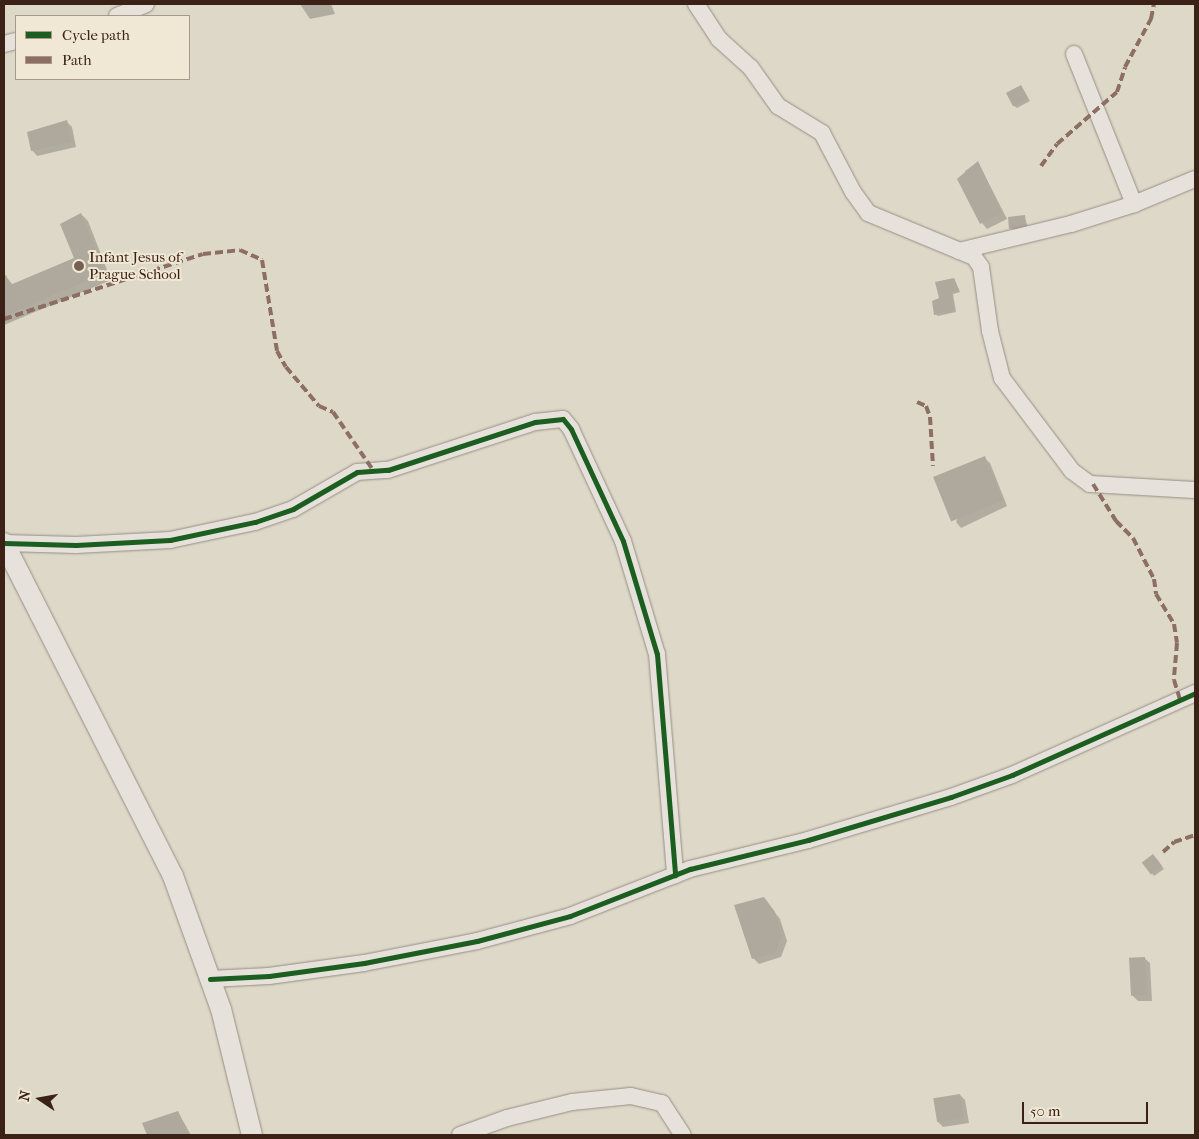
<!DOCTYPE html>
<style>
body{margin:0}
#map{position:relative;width:1199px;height:1139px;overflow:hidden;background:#ded8c8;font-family:"IM FELL French Canon",serif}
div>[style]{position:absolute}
.shadow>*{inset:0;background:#0003}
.building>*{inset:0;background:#afa89d;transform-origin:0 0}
.roads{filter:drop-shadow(0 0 1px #958e84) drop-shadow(0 0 1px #958e84)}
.minor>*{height:16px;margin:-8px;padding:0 8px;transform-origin:8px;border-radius:8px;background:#e6e2db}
.tertiary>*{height:20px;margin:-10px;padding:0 10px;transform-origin:10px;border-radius:10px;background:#e6e2db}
.quiet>*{height:4px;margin-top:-2px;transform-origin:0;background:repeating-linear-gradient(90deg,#8d6e63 0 8px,transparent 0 12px)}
.cycleway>*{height:5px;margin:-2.5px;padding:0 2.5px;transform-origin:2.5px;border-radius:2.5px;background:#1b5e20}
.dots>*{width:14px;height:14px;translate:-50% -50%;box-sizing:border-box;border:2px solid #f0e8d5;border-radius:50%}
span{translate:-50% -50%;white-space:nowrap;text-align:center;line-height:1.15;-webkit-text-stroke:4px #f0e8d5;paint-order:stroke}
.poi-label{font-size:15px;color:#3b2116}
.left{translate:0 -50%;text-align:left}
.frame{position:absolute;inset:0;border:5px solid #3b2116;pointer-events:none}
.legend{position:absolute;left:15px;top:15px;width:175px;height:65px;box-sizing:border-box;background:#f0e8d5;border:1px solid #a89889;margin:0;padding:6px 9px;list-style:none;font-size:15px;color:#3b2116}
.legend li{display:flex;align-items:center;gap:10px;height:25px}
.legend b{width:25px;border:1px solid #a89889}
.north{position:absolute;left:15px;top:1074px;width:50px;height:50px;-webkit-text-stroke:4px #f0e8d5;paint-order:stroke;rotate:282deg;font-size:14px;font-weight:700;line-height:20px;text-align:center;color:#3b2116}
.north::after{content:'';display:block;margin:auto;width:18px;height:22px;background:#3b2116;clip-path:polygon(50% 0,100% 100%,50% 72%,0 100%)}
.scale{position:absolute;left:1022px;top:1102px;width:126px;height:22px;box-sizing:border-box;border:2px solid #3b2116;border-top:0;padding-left:6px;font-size:15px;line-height:18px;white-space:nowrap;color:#3b2116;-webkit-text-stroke:4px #f0e8d5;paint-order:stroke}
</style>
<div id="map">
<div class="shadow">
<i style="clip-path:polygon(300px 4px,331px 4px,335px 14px,310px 19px)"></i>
<i style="clip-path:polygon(1023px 89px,1030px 101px,1017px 108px,1014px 106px)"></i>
<i style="clip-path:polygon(67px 122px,72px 127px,76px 147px,37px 156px,32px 150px)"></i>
<i style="clip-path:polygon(978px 162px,1007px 219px,987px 229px,982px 223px,965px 171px)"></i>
<i style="clip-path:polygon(81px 214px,88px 221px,111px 280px,4px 325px,4px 274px,13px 285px,76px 259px)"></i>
<i style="clip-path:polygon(1024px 216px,1028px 227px,1013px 230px,1011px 228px)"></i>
<i style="clip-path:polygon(954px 279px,960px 292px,953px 294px,956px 312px,938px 316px,935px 314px,941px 299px)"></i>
<i style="clip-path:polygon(984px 458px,990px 463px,1007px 506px,961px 528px,956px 522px)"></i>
<i style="clip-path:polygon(1156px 858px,1164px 869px,1154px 876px,1144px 863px)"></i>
<i style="clip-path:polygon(764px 899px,780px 919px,787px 941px,781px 957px,759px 964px,754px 959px)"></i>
<i style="clip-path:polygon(1144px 958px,1150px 963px,1152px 1001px,1138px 1001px,1133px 996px,1130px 959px)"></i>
<i style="clip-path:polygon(960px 1095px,965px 1100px,969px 1123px,943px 1127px,937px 1121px)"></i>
<i style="clip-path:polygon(178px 1112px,191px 1135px,148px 1135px,144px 1124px)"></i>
</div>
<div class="building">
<i style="left:1021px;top:85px;width:15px;height:17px;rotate:62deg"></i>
<i style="clip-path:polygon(67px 120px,72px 142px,31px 151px,27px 132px)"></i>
<i style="clip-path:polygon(978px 161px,1002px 213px,980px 224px,957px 179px)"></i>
<i style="clip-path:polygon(81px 213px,105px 273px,4px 316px,4px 276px,6px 275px,10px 285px,74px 258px,60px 224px)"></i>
<i style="clip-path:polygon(1025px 215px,1026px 225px,1009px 229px,1008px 217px)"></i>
<i style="clip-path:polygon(954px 278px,959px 290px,951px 292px,955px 310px,934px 315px,932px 301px,939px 298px,935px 282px)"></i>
<i style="left:985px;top:456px;width:48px;height:56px;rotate:68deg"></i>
<i style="left:1153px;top:854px;width:15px;height:14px;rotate:53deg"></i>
<i style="clip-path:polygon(764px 897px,775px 912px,782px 935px,776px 952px,752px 959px,734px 905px)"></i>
<i style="left:1145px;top:957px;width:38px;height:16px;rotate:87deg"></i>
<i style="left:960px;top:1094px;width:24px;height:27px;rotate:81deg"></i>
<i style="clip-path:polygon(178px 1111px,189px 1135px,147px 1135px,142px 1123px)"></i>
</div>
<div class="roads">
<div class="minor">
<i style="left:696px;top:4px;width:42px;rotate:56.7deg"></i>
<i style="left:719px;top:39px;width:43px;rotate:42.2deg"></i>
<i style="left:751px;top:68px;width:47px;rotate:54.6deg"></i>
<i style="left:778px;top:106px;width:52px;rotate:31.5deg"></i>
<i style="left:822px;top:133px;width:67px;rotate:62.3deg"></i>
<i style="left:853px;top:192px;width:26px;rotate:54deg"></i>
<i style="left:868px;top:213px;width:115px;rotate:22.5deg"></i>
<i style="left:974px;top:257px;width:12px;rotate:55deg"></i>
<i style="left:981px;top:267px;width:65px;rotate:82deg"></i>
<i style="left:990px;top:331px;width:49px;rotate:75.7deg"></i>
<i style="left:1002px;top:378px;width:116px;rotate:53deg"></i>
<i style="left:1072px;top:471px;width:22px;rotate:36deg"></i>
<i style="left:1090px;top:484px;width:105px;rotate:3.3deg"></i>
<i style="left:117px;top:16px;width:31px;rotate:-22deg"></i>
<i style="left:4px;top:44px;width:12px;rotate:-14deg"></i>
<i style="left:1074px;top:54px;width:162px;rotate:68.2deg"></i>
<i style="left:959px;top:251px;width:115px;rotate:-13.6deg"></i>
<i style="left:1071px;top:224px;width:66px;rotate:-17.6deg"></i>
<i style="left:1134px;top:204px;width:66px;rotate:-22.3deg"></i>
<i style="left:4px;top:543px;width:72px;rotate:1.6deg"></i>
<i style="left:76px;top:545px;width:94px;rotate:-3deg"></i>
<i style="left:170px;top:540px;width:87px;rotate:-12deg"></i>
<i style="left:255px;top:522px;width:40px;rotate:-18.9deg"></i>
<i style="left:293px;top:509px;width:74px;rotate:-30deg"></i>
<i style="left:357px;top:472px;width:31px;rotate:-4deg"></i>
<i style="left:388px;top:470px;width:155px;rotate:-18.1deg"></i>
<i style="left:535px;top:422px;width:28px;rotate:-6deg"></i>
<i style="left:563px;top:419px;width:13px;rotate:51deg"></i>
<i style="left:571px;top:429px;width:123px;rotate:65.1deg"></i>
<i style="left:623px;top:541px;width:118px;rotate:73.3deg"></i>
<i style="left:657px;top:654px;width:222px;rotate:85.3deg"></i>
<i style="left:210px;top:979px;width:59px;rotate:-2.9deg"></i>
<i style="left:269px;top:976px;width:96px;rotate:-7.8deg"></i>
<i style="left:364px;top:963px;width:115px;rotate:-11deg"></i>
<i style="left:477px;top:941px;width:96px;rotate:-15deg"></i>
<i style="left:570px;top:916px;width:129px;rotate:-21.4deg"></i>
<i style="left:690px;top:869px;width:122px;rotate:-13.8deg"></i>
<i style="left:808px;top:840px;width:149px;rotate:-16.7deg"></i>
<i style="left:951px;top:797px;width:65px;rotate:-19.8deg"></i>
<i style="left:1012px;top:775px;width:201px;rotate:-24.1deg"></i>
<i style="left:460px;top:1135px;width:50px;rotate:-19.9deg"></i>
<i style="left:507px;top:1118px;width:67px;rotate:-13.8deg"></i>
<i style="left:572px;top:1102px;width:59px;rotate:-5.8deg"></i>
<i style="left:631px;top:1096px;width:32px;rotate:13deg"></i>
<i style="left:662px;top:1103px;width:38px;rotate:57deg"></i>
</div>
<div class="tertiary">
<i style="left:4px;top:543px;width:373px;rotate:63.1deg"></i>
<i style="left:173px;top:876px;width:141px;rotate:70.2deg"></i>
<i style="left:221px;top:1009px;width:130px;rotate:76.2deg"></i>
</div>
</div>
<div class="quiet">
<i style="left:1041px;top:166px;width:27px;rotate:-54deg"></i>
<i style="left:1057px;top:144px;width:79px;rotate:-40.9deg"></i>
<i style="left:1117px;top:92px;width:26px;rotate:-72deg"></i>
<i style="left:1125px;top:67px;width:55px;rotate:-61.6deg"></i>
<i style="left:1151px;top:19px;width:15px;rotate:-79deg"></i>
<i style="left:4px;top:319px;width:209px;rotate:-18.1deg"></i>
<i style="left:203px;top:254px;width:37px;rotate:-6deg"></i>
<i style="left:240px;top:250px;width:24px;rotate:24deg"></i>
<i style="left:262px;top:260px;width:92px;rotate:80.6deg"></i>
<i style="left:277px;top:351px;width:18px;rotate:61deg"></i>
<i style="left:286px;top:367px;width:51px;rotate:49.8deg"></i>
<i style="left:319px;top:406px;width:15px;rotate:23deg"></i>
<i style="left:333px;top:412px;width:70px;rotate:55.4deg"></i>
<i style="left:917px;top:402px;width:10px;rotate:24deg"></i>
<i style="left:926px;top:406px;width:12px;rotate:70deg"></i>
<i style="left:930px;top:417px;width:49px;rotate:86.5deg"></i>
<i style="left:1093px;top:484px;width:44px;rotate:58.1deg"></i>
<i style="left:1116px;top:521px;width:24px;rotate:45deg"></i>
<i style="left:1133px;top:538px;width:46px;rotate:62.9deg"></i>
<i style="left:1154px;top:579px;width:15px;rotate:82deg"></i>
<i style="left:1156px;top:594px;width:35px;rotate:59deg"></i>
<i style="left:1174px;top:624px;width:19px;rotate:81deg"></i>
<i style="left:1177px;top:643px;width:37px;rotate:95deg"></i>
<i style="left:1174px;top:680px;width:21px;rotate:73deg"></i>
<i style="left:1163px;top:852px;width:15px;rotate:-42deg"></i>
<i style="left:1174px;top:842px;width:22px;rotate:-18deg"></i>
</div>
<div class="cycleway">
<i style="left:4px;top:543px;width:72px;rotate:1.6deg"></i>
<i style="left:76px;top:545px;width:94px;rotate:-3deg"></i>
<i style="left:170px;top:540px;width:87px;rotate:-12deg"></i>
<i style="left:255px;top:522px;width:40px;rotate:-18.9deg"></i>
<i style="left:293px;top:509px;width:74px;rotate:-30deg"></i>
<i style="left:357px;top:472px;width:31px;rotate:-4deg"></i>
<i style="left:388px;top:470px;width:155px;rotate:-18.1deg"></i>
<i style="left:535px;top:422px;width:28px;rotate:-6deg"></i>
<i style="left:563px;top:419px;width:13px;rotate:51deg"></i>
<i style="left:571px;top:429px;width:123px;rotate:65.1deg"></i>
<i style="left:623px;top:541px;width:118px;rotate:73.3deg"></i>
<i style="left:657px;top:654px;width:222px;rotate:85.3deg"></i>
<i style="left:210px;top:979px;width:59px;rotate:-2.9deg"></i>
<i style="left:269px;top:976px;width:96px;rotate:-7.8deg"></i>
<i style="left:364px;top:963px;width:115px;rotate:-11deg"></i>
<i style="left:477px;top:941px;width:96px;rotate:-15deg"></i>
<i style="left:570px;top:916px;width:129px;rotate:-21.4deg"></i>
<i style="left:690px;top:869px;width:122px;rotate:-13.8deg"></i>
<i style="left:808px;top:840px;width:149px;rotate:-16.7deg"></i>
<i style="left:951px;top:797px;width:65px;rotate:-19.8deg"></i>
<i style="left:1012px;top:775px;width:201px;rotate:-24.1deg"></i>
</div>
<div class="dots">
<i style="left:79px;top:266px;background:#746154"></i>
</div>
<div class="poi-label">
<span class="left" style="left:89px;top:266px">Infant Jesus of<br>Prague School</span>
</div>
<div class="frame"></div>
<ul class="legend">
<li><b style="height:6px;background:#1b5e20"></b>Cycle path</li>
<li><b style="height:6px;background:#8d6e63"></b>Path</li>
</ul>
<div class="north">N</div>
<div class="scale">50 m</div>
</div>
